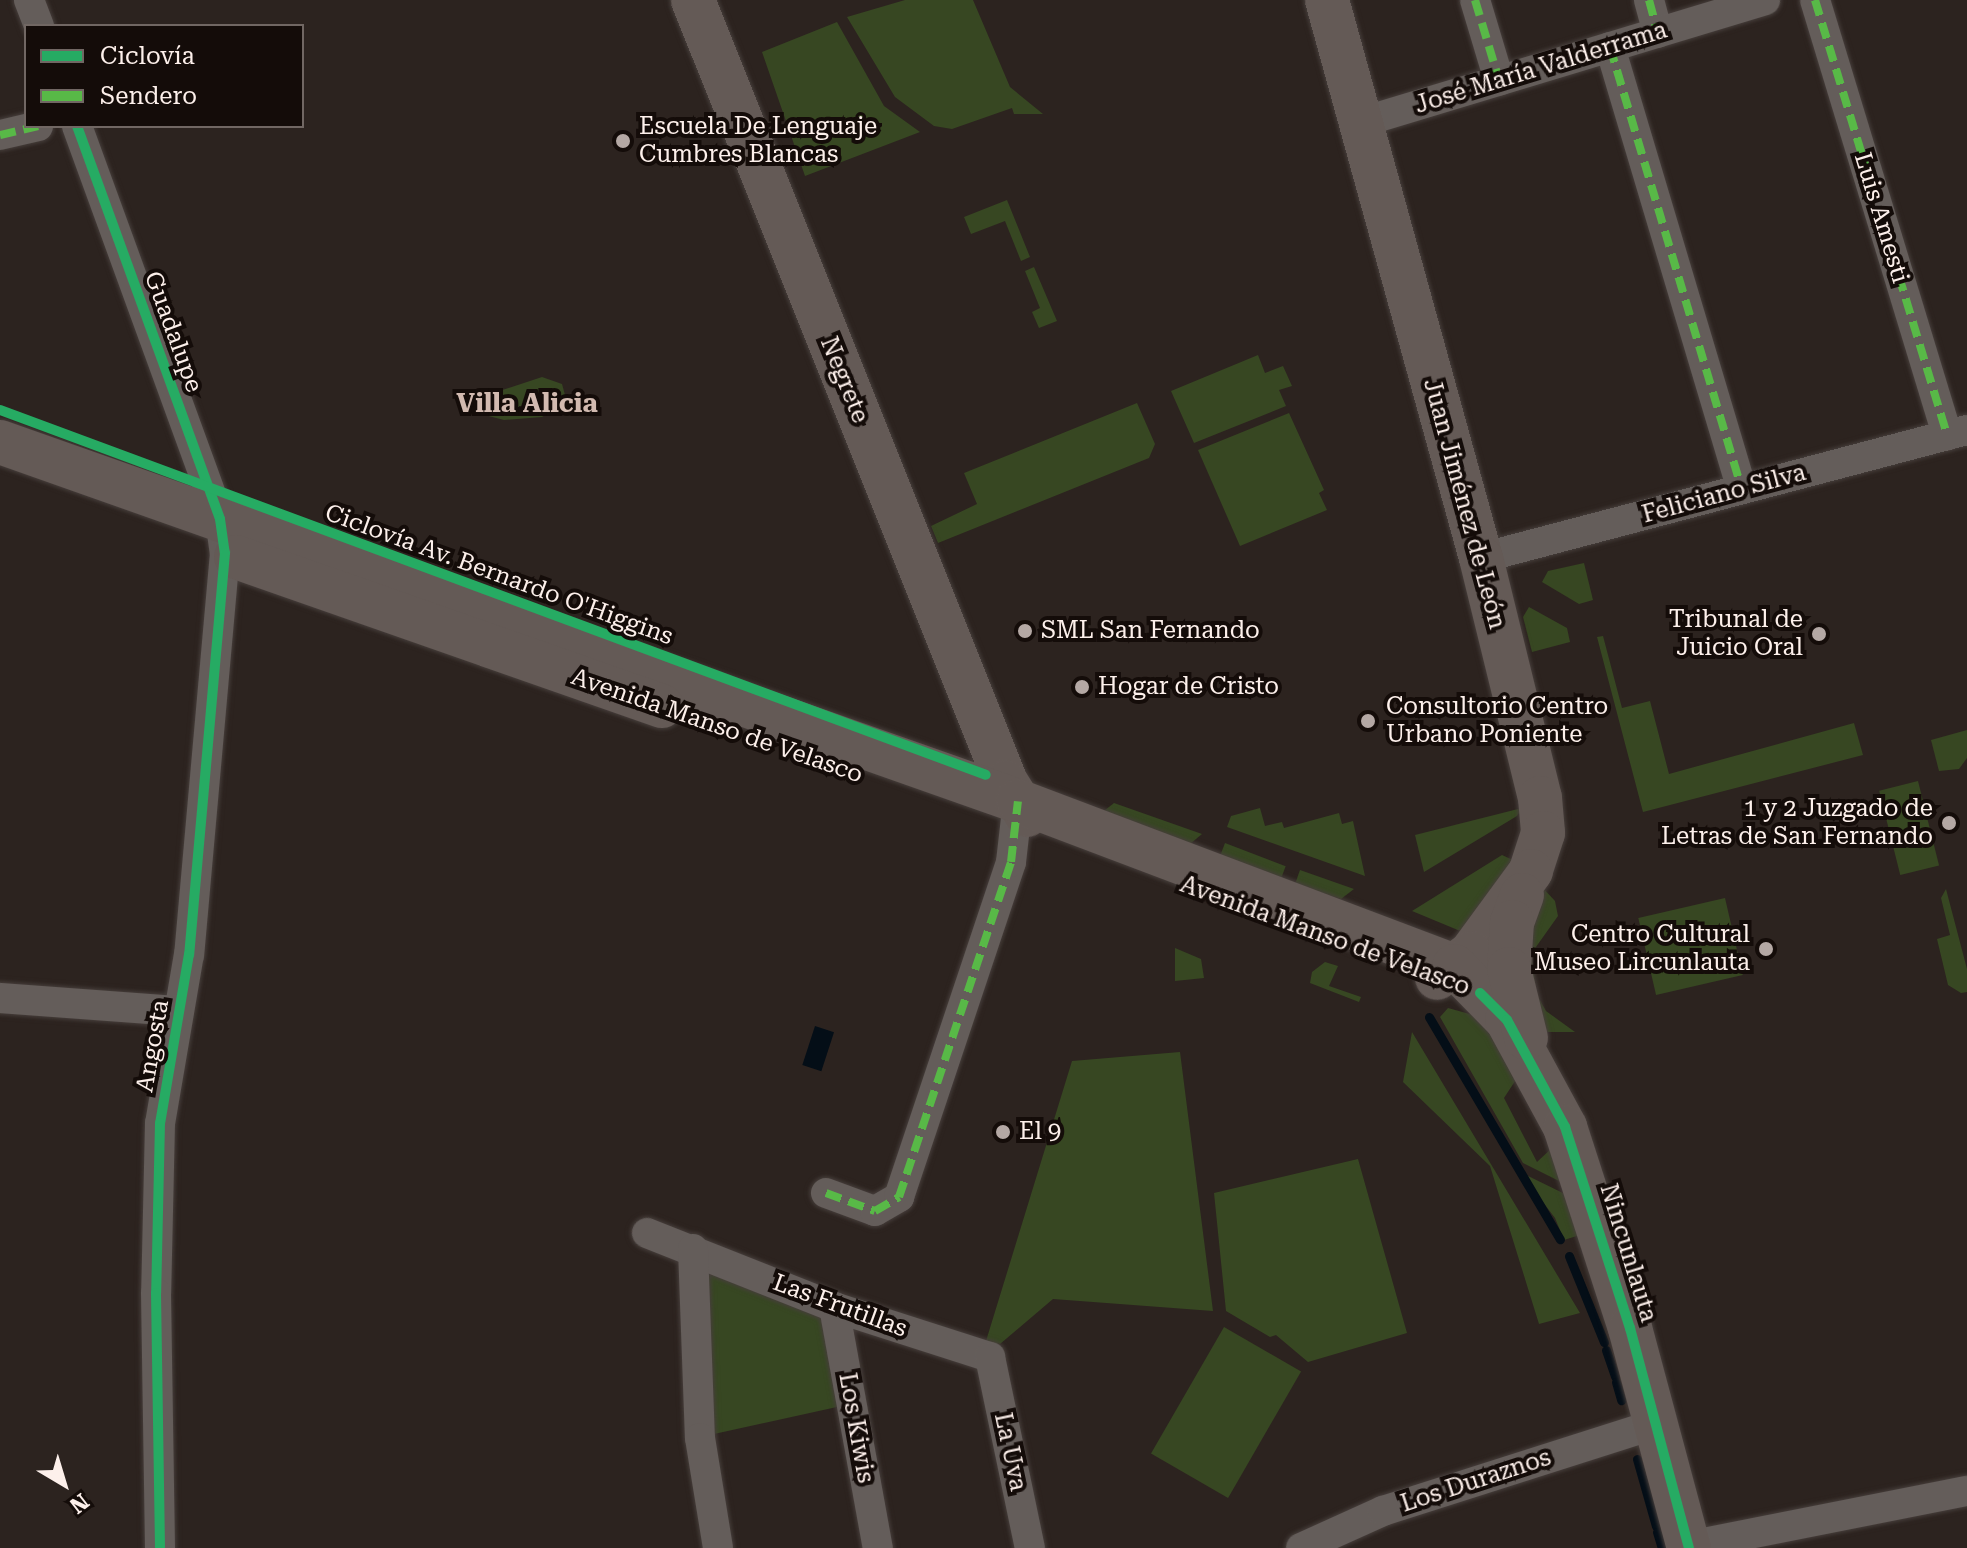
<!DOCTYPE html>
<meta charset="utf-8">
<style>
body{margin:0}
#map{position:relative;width:1967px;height:1548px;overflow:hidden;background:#2c231f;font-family:"Roboto Serif",serif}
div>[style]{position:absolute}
.green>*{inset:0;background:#374722;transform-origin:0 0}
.water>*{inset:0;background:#040e17;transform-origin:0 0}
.stream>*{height:9px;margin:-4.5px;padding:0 4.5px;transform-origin:4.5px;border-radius:4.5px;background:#040e17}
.roads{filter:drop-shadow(0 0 2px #463e3b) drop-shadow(0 0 2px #463e3b)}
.street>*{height:30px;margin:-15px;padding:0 15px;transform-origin:15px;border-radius:15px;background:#645d5a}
.secondary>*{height:44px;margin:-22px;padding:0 22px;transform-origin:22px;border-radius:22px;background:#645a56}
.quiet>*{height:8px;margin-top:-4px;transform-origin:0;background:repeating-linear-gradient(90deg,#58b947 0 16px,transparent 0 24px)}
.cycleway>*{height:10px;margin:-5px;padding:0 5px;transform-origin:5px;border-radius:5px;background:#26ab63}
.dots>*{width:22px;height:22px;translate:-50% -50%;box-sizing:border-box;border:4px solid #140c09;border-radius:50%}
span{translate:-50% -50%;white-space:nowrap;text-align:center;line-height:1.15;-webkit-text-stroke:8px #140c09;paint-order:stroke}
.street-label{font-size:24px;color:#fdf0eb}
.poi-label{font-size:24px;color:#fdf0eb}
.left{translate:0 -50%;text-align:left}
.right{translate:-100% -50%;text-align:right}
.neighbourhood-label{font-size:26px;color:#d2bab0;font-weight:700}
.legend{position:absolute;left:24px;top:24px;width:280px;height:104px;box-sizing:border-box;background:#140c09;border:2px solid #716763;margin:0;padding:10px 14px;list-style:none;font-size:24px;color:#fdf0eb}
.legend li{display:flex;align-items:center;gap:16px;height:40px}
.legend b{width:40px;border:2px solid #716763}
.north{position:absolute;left:24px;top:1444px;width:80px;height:80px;-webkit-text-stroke:6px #140c09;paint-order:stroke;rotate:142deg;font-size:22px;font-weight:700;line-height:32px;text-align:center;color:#fdf0eb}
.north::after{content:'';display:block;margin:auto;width:28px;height:36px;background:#fdf0eb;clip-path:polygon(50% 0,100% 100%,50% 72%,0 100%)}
</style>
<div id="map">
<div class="green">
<i style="clip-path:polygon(905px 0,973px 0,1010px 87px,1043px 114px,1014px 114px,1012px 108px,952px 129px,934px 126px,895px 97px,847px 17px)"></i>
<i style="clip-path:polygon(837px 22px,884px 106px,920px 132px,805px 176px,762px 52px)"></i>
<i style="clip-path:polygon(1007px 200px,1030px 257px,1021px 261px,1005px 221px,971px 234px,964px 217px)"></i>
<i style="clip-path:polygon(1034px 267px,1057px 321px,1039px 328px,1032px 312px,1040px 308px,1025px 271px)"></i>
<i style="clip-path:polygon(1258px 355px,1265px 373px,1283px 366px,1292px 386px,1279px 390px,1286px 406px,1194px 443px,1171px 391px)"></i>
<i style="clip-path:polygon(542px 377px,562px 384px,565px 395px,557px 408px,542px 417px,504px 420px,473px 412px,472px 404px,481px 397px)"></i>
<i style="clip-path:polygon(1137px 403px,1155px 444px,1149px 458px,938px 543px,931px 526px,977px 504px,964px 473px)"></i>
<i style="clip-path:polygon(1289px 413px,1324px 490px,1319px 493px,1327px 510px,1240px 546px,1198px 450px)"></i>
<i style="clip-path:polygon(1584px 563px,1593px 600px,1579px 604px,1542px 582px,1548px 571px)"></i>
<i style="clip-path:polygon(1529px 607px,1567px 628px,1570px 642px,1532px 652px,1523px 617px)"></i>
<i style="clip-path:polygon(1603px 636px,1622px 708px,1650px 701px,1669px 774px,1854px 723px,1863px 755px,1643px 812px,1597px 637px)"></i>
<i style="clip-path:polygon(1967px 730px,1967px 758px,1959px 769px,1939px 771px,1931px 740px)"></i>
<i style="left:1918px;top:781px;width:87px;height:40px;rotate:76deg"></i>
<i style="clip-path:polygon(1114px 803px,1202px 834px,1190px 844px,1100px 814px)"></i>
<i style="clip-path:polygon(1260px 808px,1265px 826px,1282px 822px,1284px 828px,1339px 813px,1342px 824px,1353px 821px,1365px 876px,1227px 827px,1231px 816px)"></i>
<i style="clip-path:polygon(1522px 808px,1517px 816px,1424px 872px,1415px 835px)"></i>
<i style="left:1225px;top:843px;width:65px;height:13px;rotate:21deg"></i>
<i style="clip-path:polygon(1502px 855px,1515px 861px,1465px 933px,1412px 911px)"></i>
<i style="clip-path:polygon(1300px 870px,1354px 889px,1341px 899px,1295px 884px)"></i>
<i style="clip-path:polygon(1543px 888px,1555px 901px,1558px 916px,1531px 954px,1537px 995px,1546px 1011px,1575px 1032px,1545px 1032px,1523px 954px)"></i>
<i style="clip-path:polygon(1946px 889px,1967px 969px,1967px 992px,1961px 993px,1948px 985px,1937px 939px,1950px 935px,1941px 898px)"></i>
<i style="left:1725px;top:898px;width:79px;height:89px;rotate:77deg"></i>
<i style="clip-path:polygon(1175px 948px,1201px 959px,1204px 978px,1175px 981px)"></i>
<i style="clip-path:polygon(1325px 962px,1338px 966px,1329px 986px,1361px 997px,1359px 1002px,1310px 983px,1312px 972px)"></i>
<i style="clip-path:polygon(1448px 1008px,1477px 1016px,1519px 1075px,1504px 1098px,1537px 1162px,1554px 1146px,1569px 1186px,1523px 1163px,1440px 1017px)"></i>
<i style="clip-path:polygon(1412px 1032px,1580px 1313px,1539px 1324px,1490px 1166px,1403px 1082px)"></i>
<i style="clip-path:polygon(1180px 1052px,1213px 1311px,1053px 1299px,1000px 1344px,986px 1341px,1072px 1061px)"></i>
<i style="clip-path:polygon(1358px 1159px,1407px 1333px,1308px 1362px,1276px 1335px,1270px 1337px,1226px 1311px,1214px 1193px)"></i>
<i style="clip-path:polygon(1520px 1172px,1567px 1195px,1583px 1234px,1564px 1240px,1555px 1218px)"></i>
<i style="clip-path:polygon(705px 1268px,819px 1310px,846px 1405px,705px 1436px)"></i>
<i style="left:1224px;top:1327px;width:89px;height:146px;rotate:30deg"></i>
</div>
<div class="water">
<i style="left:815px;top:1026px;width:20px;height:41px;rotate:18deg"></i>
</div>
<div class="stream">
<i style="left:1429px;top:1017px;width:258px;rotate:59.5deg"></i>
<i style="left:1569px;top:1256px;width:93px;rotate:67.9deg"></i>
<i style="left:1606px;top:1350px;width:28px;rotate:71deg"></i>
<i style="left:1616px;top:1382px;width:19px;rotate:74deg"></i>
<i style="left:1637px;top:1459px;width:70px;rotate:74.2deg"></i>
<i style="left:1657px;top:1532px;width:17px;rotate:73deg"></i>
</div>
<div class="roads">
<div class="street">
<i style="left:29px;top:0;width:28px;rotate:69deg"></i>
<i style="left:1475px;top:0;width:84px;rotate:73.3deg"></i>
<i style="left:1649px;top:0;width:34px;rotate:75deg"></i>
<i style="left:1815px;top:0;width:455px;rotate:73.1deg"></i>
<i style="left:1610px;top:47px;width:461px;rotate:73.4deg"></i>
<i style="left:1362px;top:122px;width:421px;rotate:-16.8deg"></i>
<i style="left:77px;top:126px;width:418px;rotate:70deg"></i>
<i style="left:220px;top:519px;width:34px;rotate:82deg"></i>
<i style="left:225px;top:553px;width:403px;rotate:95.1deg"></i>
<i style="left:189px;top:954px;width:171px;rotate:99.7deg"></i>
<i style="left:160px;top:1123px;width:170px;rotate:91.3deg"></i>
<i style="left:156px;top:1293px;width:255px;rotate:89.1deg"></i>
<i style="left:0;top:135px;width:39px;rotate:-13deg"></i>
<i style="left:1481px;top:558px;width:503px;rotate:-14.76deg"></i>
<i style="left:0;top:998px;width:179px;rotate:4.2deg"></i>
<i style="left:826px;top:1193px;width:52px;rotate:20.2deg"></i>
<i style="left:875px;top:1211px;width:28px;rotate:-30deg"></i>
<i style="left:899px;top:1197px;width:353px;rotate:-71.5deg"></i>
<i style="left:1011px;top:862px;width:61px;rotate:-83.5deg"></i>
<i style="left:647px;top:1233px;width:201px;rotate:21.6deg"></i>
<i style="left:834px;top:1307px;width:164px;rotate:17.8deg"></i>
<i style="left:990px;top:1357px;width:195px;rotate:78.2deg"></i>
<i style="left:693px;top:1249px;width:189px;rotate:87.9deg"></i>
<i style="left:700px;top:1438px;width:111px;rotate:80.7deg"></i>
<i style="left:834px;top:1307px;width:245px;rotate:79.7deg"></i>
<i style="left:1688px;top:1546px;width:284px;rotate:-11.2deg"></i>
<i style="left:1301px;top:1548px;width:90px;rotate:-24.3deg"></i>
<i style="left:1383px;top:1511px;width:287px;rotate:-17.7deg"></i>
</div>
<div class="secondary">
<i style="left:693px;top:0;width:842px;rotate:68.19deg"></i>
<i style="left:1006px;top:782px;width:39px;rotate:58deg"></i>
<i style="left:1327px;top:0;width:579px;rotate:74.57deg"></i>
<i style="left:1481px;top:558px;width:247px;rotate:76.2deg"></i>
<i style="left:1540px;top:798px;width:35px;rotate:85deg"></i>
<i style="left:1543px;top:833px;width:40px;rotate:108deg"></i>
<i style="left:1531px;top:871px;width:102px;rotate:126.2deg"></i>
<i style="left:1471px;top:953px;width:42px;rotate:143.7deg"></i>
<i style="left:0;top:442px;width:1079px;rotate:19.43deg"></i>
<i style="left:1018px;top:801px;width:466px;rotate:20.7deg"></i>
<i style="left:1454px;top:966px;width:76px;rotate:45.5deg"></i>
<i style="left:1507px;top:1020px;width:122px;rotate:61.5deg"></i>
<i style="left:1565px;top:1127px;width:211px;rotate:72.1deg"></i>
<i style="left:1630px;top:1328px;width:228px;rotate:75deg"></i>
<i style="left:236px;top:557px;width:451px;rotate:19.3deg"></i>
<i style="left:1522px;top:895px;width:29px;rotate:110deg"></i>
<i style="left:1512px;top:922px;width:47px;rotate:93.7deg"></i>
<i style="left:1509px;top:969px;width:71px;rotate:76.2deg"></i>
</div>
</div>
<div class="quiet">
<i style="left:1475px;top:0;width:84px;rotate:73.3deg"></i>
<i style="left:1649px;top:0;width:34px;rotate:75deg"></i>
<i style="left:1815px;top:0;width:455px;rotate:73.1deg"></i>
<i style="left:1610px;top:47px;width:461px;rotate:73.4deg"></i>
<i style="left:0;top:135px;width:39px;rotate:-13deg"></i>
<i style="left:826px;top:1193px;width:52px;rotate:20.2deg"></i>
<i style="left:875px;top:1211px;width:28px;rotate:-30deg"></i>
<i style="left:899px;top:1197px;width:353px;rotate:-71.5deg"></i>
<i style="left:1011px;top:862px;width:61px;rotate:-83.5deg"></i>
</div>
<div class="cycleway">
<i style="left:77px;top:126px;width:418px;rotate:70deg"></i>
<i style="left:220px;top:519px;width:34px;rotate:82deg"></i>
<i style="left:225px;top:553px;width:403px;rotate:95.1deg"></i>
<i style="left:189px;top:954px;width:171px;rotate:99.7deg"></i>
<i style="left:160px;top:1123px;width:170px;rotate:91.3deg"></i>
<i style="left:156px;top:1293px;width:255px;rotate:89.1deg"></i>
<i style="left:0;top:410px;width:1051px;rotate:20.31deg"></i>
<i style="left:1480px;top:993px;width:38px;rotate:45deg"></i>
<i style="left:1507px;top:1020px;width:122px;rotate:61.5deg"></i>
<i style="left:1565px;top:1127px;width:211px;rotate:72.1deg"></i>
<i style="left:1630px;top:1328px;width:228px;rotate:75deg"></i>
</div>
<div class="dots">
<i style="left:623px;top:141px;background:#b4a8a4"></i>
<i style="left:1025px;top:631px;background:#b4a8a4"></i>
<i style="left:1819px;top:634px;background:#b4a8a4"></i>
<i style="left:1082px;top:687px;background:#b4a8a4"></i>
<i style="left:1368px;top:721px;background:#b4a8a4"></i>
<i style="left:1949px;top:823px;background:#b4a8a4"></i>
<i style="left:1766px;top:949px;background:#b4a8a4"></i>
<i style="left:1003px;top:1132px;background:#b4a8a4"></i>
</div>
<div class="street-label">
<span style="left:1541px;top:68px;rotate:-17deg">José María Valderrama</span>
<span style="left:1881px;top:218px;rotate:73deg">Luis Amesti</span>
<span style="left:173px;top:332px;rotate:70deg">Guadalupe</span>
<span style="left:844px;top:380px;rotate:68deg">Negrete</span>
<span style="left:1724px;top:494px;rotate:-15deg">Feliciano Silva</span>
<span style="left:1464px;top:504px;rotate:75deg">Juan Jiménez de León</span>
<span style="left:499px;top:575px;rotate:20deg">Ciclovía Av. Bernardo O'Higgins</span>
<span style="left:717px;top:726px;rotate:19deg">Avenida Manso de Velasco</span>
<span style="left:1325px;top:936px;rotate:20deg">Avenida Manso de Velasco</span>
<span style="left:153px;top:1046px;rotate:-80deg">Angosta</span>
<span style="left:1628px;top:1253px;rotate:73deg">Nincunlauta</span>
<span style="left:840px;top:1306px;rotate:20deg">Las Frutillas</span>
<span style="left:856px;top:1428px;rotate:80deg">Los Kiwis</span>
<span style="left:1010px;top:1452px;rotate:78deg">La Uva</span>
<span style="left:1476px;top:1481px;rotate:-18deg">Los Duraznos</span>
</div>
<div class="poi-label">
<span class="left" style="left:639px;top:141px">Escuela De Lenguaje<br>Cumbres Blancas</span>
<span class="right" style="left:1803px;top:634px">Tribunal de<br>Juicio Oral</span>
<span class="left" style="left:1041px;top:631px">SML San Fernando</span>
<span class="left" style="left:1098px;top:687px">Hogar de Cristo</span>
<span class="left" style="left:1386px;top:721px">Consultorio Centro<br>Urbano Poniente</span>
<span class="right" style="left:1933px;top:823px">1 y 2 Juzgado de<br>Letras de San Fernando</span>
<span class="right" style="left:1750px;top:949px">Centro Cultural<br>Museo Lircunlauta</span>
<span class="left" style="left:1019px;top:1132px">El 9</span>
</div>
<div class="neighbourhood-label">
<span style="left:527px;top:404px">Villa Alicia</span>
</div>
<ul class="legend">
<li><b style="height:10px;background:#26ab63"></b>Ciclovía</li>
<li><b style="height:10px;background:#58b947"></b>Sendero</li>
</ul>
<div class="north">N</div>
</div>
